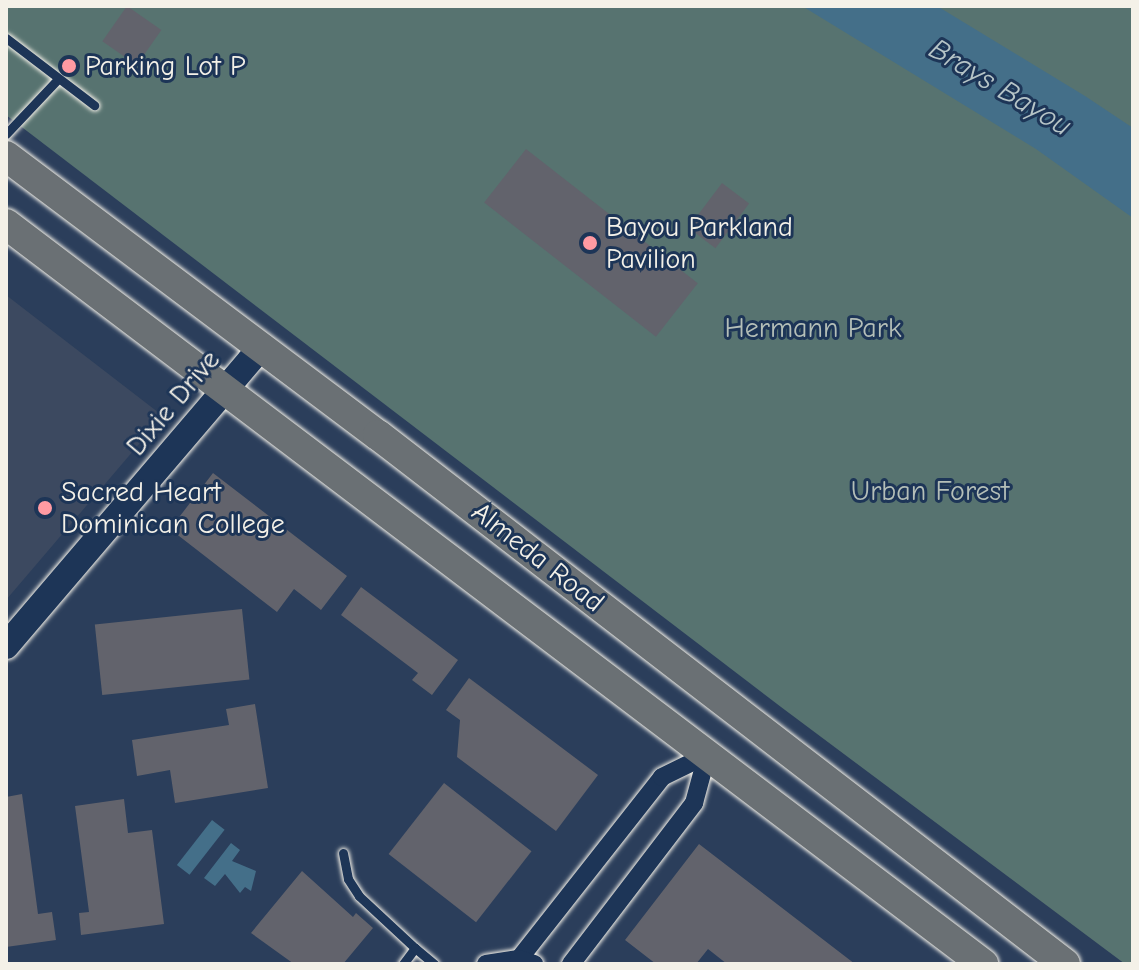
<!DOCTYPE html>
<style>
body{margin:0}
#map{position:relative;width:1139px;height:970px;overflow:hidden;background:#2b3e5b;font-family:"Comic Neue",sans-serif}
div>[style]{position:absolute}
.built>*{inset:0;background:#3c4960}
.green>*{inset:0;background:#577370}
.water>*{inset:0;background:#446f89;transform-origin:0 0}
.building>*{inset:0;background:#62636c;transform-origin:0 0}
.roads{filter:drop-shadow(0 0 2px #f4f1e8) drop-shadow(0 0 2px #f4f1e8)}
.lane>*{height:9px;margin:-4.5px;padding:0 4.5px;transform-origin:4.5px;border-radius:4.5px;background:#1d3557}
.street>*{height:18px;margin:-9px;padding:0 9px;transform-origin:9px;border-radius:9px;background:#1d3557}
.secondary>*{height:26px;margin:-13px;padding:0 13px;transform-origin:13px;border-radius:13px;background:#1d3557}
.primary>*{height:30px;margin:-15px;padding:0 15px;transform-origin:15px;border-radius:15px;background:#6a7074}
.dots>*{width:22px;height:22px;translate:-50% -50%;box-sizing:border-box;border:4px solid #1d3557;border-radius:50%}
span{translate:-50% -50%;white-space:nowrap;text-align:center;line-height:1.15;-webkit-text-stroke:6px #1d3557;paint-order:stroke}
.poi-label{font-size:28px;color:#f4f1e8}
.left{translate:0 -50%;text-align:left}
.park-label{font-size:28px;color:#b5bfb8}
.street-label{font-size:28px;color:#f4f1e8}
.water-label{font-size:30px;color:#b6c4c7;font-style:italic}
.frame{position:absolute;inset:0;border:8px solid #f4f1e8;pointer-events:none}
</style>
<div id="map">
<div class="built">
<i style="clip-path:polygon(6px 295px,163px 416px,6px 600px)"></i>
</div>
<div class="green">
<i style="clip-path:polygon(6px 6px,1133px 6px,1133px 964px,1125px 964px,781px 707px,6px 115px)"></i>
</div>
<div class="water">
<i style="clip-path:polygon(802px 6px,937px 6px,1085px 96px,1133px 128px,1133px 218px,1036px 149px)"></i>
<i style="left:212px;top:820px;width:16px;height:57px;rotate:38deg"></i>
<i style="clip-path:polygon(231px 843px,240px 850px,232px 861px,256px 871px,251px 891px,245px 887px,240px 893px,225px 874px,215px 886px,204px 878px)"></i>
</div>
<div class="building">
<i style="left:127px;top:6px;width:42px;height:43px;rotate:35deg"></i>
<i style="left:526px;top:149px;width:218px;height:68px;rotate:38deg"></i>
<i style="left:722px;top:183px;width:34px;height:56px;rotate:37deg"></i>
<i style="clip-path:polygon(213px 473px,347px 576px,321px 610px,294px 589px,277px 612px,170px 529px)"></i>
<i style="clip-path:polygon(361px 587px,458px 660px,432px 695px,412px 680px,418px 673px,341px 615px)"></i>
<i style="left:242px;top:609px;width:71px;height:148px;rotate:84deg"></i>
<i style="clip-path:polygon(469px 678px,598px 775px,556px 831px,457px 757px,460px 720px,446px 710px)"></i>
<i style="clip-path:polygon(255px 704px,268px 788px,175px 803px,170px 770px,137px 776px,132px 740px,229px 725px,226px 709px)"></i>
<i style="left:444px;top:783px;width:111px;height:90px;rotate:38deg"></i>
<i style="clip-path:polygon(22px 794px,38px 914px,52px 912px,56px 940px,6px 947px,6px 797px)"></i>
<i style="clip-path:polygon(124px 799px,128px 833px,152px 830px,164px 924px,81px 935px,79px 913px,89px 912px,75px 806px)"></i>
<i style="clip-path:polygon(699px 844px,855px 964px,727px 964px,708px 949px,696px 964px,656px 964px,625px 940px)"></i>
<i style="clip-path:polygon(302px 871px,353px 917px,356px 913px,373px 928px,343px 964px,294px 964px,251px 933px)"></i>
</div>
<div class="roads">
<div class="lane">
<i style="left:6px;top:38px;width:111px;rotate:37.3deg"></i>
<i style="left:6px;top:134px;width:76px;rotate:-46.6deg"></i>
<i style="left:343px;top:853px;width:26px;rotate:79deg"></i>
<i style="left:348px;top:879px;width:20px;rotate:57deg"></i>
<i style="left:359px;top:896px;width:76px;rotate:42.9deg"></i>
<i style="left:403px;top:964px;width:20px;rotate:-53deg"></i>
<i style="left:415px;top:948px;width:25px;rotate:40deg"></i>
</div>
<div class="street">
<i style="left:519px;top:959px;width:231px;rotate:-51.8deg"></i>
<i style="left:662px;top:777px;width:50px;rotate:-26.1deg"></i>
<i style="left:486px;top:964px;width:33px;rotate:-9deg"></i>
<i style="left:519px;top:959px;width:16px;rotate:18deg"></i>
<i style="left:571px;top:964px;width:203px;rotate:-52.6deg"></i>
<i style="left:694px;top:803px;width:50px;rotate:-74.8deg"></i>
</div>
<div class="secondary">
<i style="left:6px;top:646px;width:394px;rotate:-49.5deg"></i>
</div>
<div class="primary">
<i style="left:6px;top:156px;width:465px;rotate:36.9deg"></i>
<i style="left:378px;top:435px;width:867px;rotate:37.6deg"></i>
<i style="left:6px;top:224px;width:1226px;rotate:37.14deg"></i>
</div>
</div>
<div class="dots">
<i style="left:69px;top:66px;background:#ff9aa2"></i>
<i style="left:590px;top:243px;background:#ff9aa2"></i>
<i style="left:45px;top:508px;background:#ff9aa2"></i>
</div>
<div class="poi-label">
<span class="left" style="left:85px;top:66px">Parking Lot P</span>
<span class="left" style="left:606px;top:243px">Bayou Parkland<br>Pavilion</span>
<span class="left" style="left:61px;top:508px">Sacred Heart<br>Dominican College</span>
</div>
<div class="park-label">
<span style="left:813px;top:328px">Hermann Park</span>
<span style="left:930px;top:491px">Urban Forest</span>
</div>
<div class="street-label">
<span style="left:173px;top:403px;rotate:-50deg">Dixie Drive</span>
<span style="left:538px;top:557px;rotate:38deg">Almeda Road</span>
</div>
<div class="water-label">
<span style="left:1000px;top:88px;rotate:31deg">Brays Bayou</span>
</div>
<div class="frame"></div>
</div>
